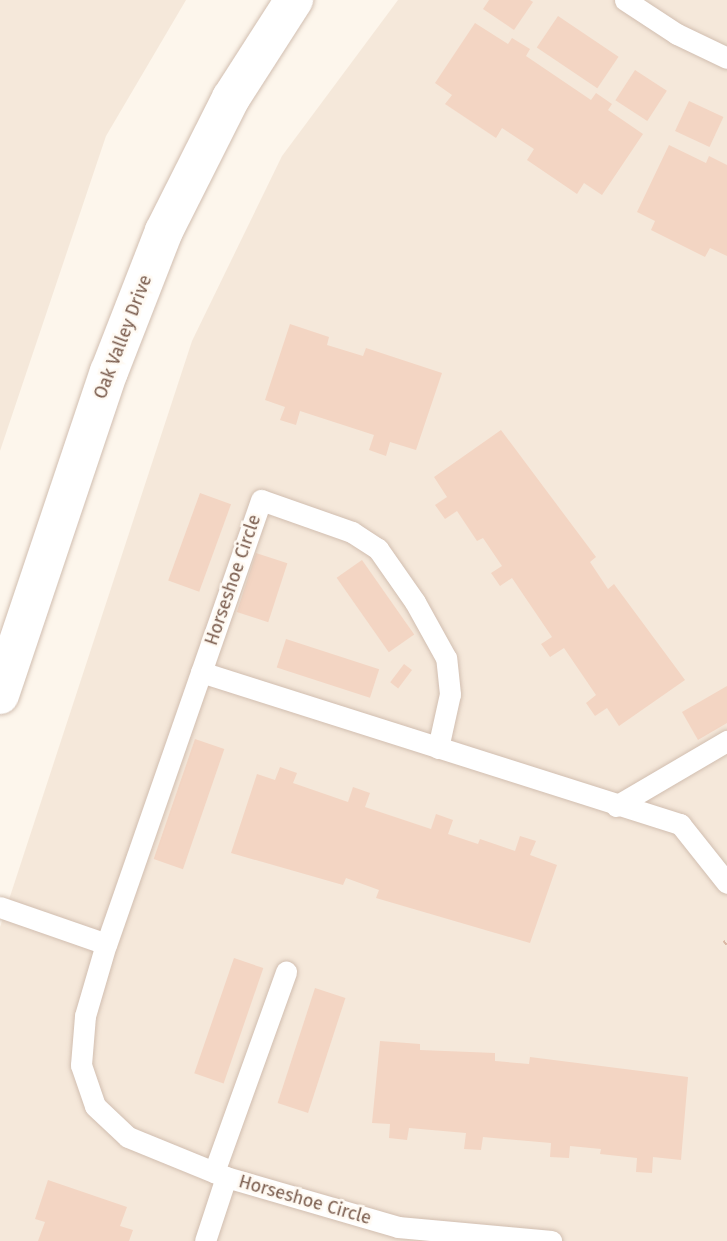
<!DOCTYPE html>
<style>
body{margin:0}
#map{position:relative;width:727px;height:1241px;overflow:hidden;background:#fdf6ec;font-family:"Fira Sans",sans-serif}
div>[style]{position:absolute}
.residential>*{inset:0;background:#f5e8da}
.building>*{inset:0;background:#f3d5c3;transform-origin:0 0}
.path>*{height:4.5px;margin-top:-2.25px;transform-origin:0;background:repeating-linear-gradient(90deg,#d9b8a5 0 2px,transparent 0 7px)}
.roads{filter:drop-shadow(0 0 2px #d1beb0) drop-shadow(0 0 2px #d1beb0)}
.lane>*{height:21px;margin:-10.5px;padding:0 10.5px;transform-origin:10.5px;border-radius:10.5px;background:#fff}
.secondary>*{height:38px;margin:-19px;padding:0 19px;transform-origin:19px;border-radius:19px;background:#fff}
span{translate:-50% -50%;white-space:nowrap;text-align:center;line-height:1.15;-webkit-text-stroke:5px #fffaf3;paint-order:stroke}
.street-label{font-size:18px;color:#7a5c4d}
</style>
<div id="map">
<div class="residential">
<i style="clip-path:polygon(0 0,186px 0,106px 136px,0 451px)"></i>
<i style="clip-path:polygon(398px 0,727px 0,727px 1241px,0 1241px,0 927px,192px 341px,282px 156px)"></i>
</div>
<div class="building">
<i style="clip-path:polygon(489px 0,530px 0,533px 2px,514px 30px,483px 9px)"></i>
<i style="left:558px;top:16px;width:73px;height:38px;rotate:34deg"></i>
<i style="clip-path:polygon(475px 23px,508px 44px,512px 38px,530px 49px,526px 56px,591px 100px,596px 93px,612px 104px,608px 110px,643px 134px,602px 195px,584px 183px,577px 194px,527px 160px,534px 149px,502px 128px,496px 138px,445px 104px,452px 95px,435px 83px)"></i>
<i style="left:635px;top:70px;width:38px;height:36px;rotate:33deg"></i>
<i style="left:689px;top:101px;width:38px;height:33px;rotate:25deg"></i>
<i style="clip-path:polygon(669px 145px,706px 163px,709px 156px,727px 165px,727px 256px,710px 248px,705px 257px,651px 230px,655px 221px,637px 212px)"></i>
<i style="clip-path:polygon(290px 324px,329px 337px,327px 345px,363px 356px,366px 348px,442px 373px,416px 450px,390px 442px,386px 456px,369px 450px,374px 435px,300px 411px,296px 425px,280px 420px,285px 407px,265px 400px)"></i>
<i style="clip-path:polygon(501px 430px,596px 557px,590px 562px,608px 589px,614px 584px,685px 680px,619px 726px,607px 708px,595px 716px,586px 703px,596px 695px,564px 648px,550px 657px,541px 644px,552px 637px,512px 578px,500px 586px,491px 573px,502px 566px,483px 538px,477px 541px,457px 511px,445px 519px,435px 505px,447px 497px,434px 477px)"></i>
<i style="left:200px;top:493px;width:33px;height:93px;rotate:20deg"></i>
<i style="left:256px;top:553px;width:33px;height:62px;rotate:18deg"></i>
<i style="left:362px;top:560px;width:91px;height:31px;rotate:55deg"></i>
<i style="left:286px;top:639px;width:98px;height:30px;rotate:18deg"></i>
<i style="left:404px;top:664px;width:10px;height:23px;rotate:37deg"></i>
<i style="clip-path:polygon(727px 686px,727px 723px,698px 740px,682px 712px)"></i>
<i style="left:195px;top:739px;width:31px;height:127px;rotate:19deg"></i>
<i style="clip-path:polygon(280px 767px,297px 773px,293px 783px,348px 802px,353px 787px,370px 793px,365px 807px,431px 829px,436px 814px,453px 820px,448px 834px,478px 844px,480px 839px,515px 851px,520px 836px,536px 841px,530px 855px,557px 865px,530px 943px,376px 898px,379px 890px,346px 878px,343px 885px,231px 853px,257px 774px,275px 780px)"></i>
<i style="left:234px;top:958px;width:31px;height:122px;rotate:19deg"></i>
<i style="left:315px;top:988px;width:32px;height:121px;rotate:18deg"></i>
<i style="clip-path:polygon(380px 1041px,420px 1044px,420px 1050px,495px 1053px,495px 1061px,529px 1064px,530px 1057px,688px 1077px,681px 1160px,653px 1157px,652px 1173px,636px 1172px,637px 1158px,600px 1154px,601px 1149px,570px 1146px,569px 1158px,550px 1157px,551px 1143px,483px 1137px,481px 1150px,464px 1149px,466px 1133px,409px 1128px,407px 1140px,389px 1138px,390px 1124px,372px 1123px)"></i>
<i style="clip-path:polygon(48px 1180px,127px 1207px,120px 1226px,133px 1230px,129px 1241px,38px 1241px,45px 1222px,35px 1219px)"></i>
</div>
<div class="path">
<i style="left:724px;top:943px;width:4px;rotate:-34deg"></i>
</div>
<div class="roads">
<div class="lane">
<i style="left:625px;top:0;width:62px;rotate:33.2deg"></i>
<i style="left:677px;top:34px;width:55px;rotate:25.6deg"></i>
<i style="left:201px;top:672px;width:503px;rotate:17.61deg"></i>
<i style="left:680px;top:824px;width:75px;rotate:51.5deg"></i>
<i style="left:438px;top:748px;width:55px;rotate:-77.5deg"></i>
<i style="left:450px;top:694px;width:36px;rotate:-96deg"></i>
<i style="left:446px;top:658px;width:64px;rotate:-119deg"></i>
<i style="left:415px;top:602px;width:65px;rotate:-124.9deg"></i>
<i style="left:378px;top:549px;width:31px;rotate:-147deg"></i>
<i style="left:352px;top:532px;width:96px;rotate:-160.6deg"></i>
<i style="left:261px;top:500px;width:470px;rotate:109.2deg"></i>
<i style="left:106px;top:944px;width:75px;rotate:106.3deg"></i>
<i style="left:85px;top:1016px;width:49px;rotate:94.7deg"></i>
<i style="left:81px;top:1065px;width:43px;rotate:71.1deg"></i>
<i style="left:95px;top:1106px;width:45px;rotate:43.2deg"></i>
<i style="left:128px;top:1137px;width:106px;rotate:22.2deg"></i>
<i style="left:226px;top:1177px;width:179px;rotate:16.2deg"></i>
<i style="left:398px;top:1227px;width:154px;rotate:5.2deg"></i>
<i style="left:616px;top:806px;width:129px;rotate:-30.4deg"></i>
<i style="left:0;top:907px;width:112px;rotate:19.2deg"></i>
<i style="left:214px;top:1172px;width:213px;rotate:-70.2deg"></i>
<i style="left:205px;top:1241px;width:67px;rotate:-71.8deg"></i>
</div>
<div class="secondary">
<i style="left:0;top:695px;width:341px;rotate:-71.4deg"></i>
<i style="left:109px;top:372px;width:151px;rotate:-68.7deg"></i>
<i style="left:164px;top:231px;width:149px;rotate:-63.3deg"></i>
<i style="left:231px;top:98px;width:117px;rotate:-57.3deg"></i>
</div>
</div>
<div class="street-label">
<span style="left:123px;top:337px;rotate:-69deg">Oak Valley Drive</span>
<span style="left:233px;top:580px;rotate:-71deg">Horseshoe Circle</span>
<span style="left:305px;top:1200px;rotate:16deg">Horseshoe Circle</span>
</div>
</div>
